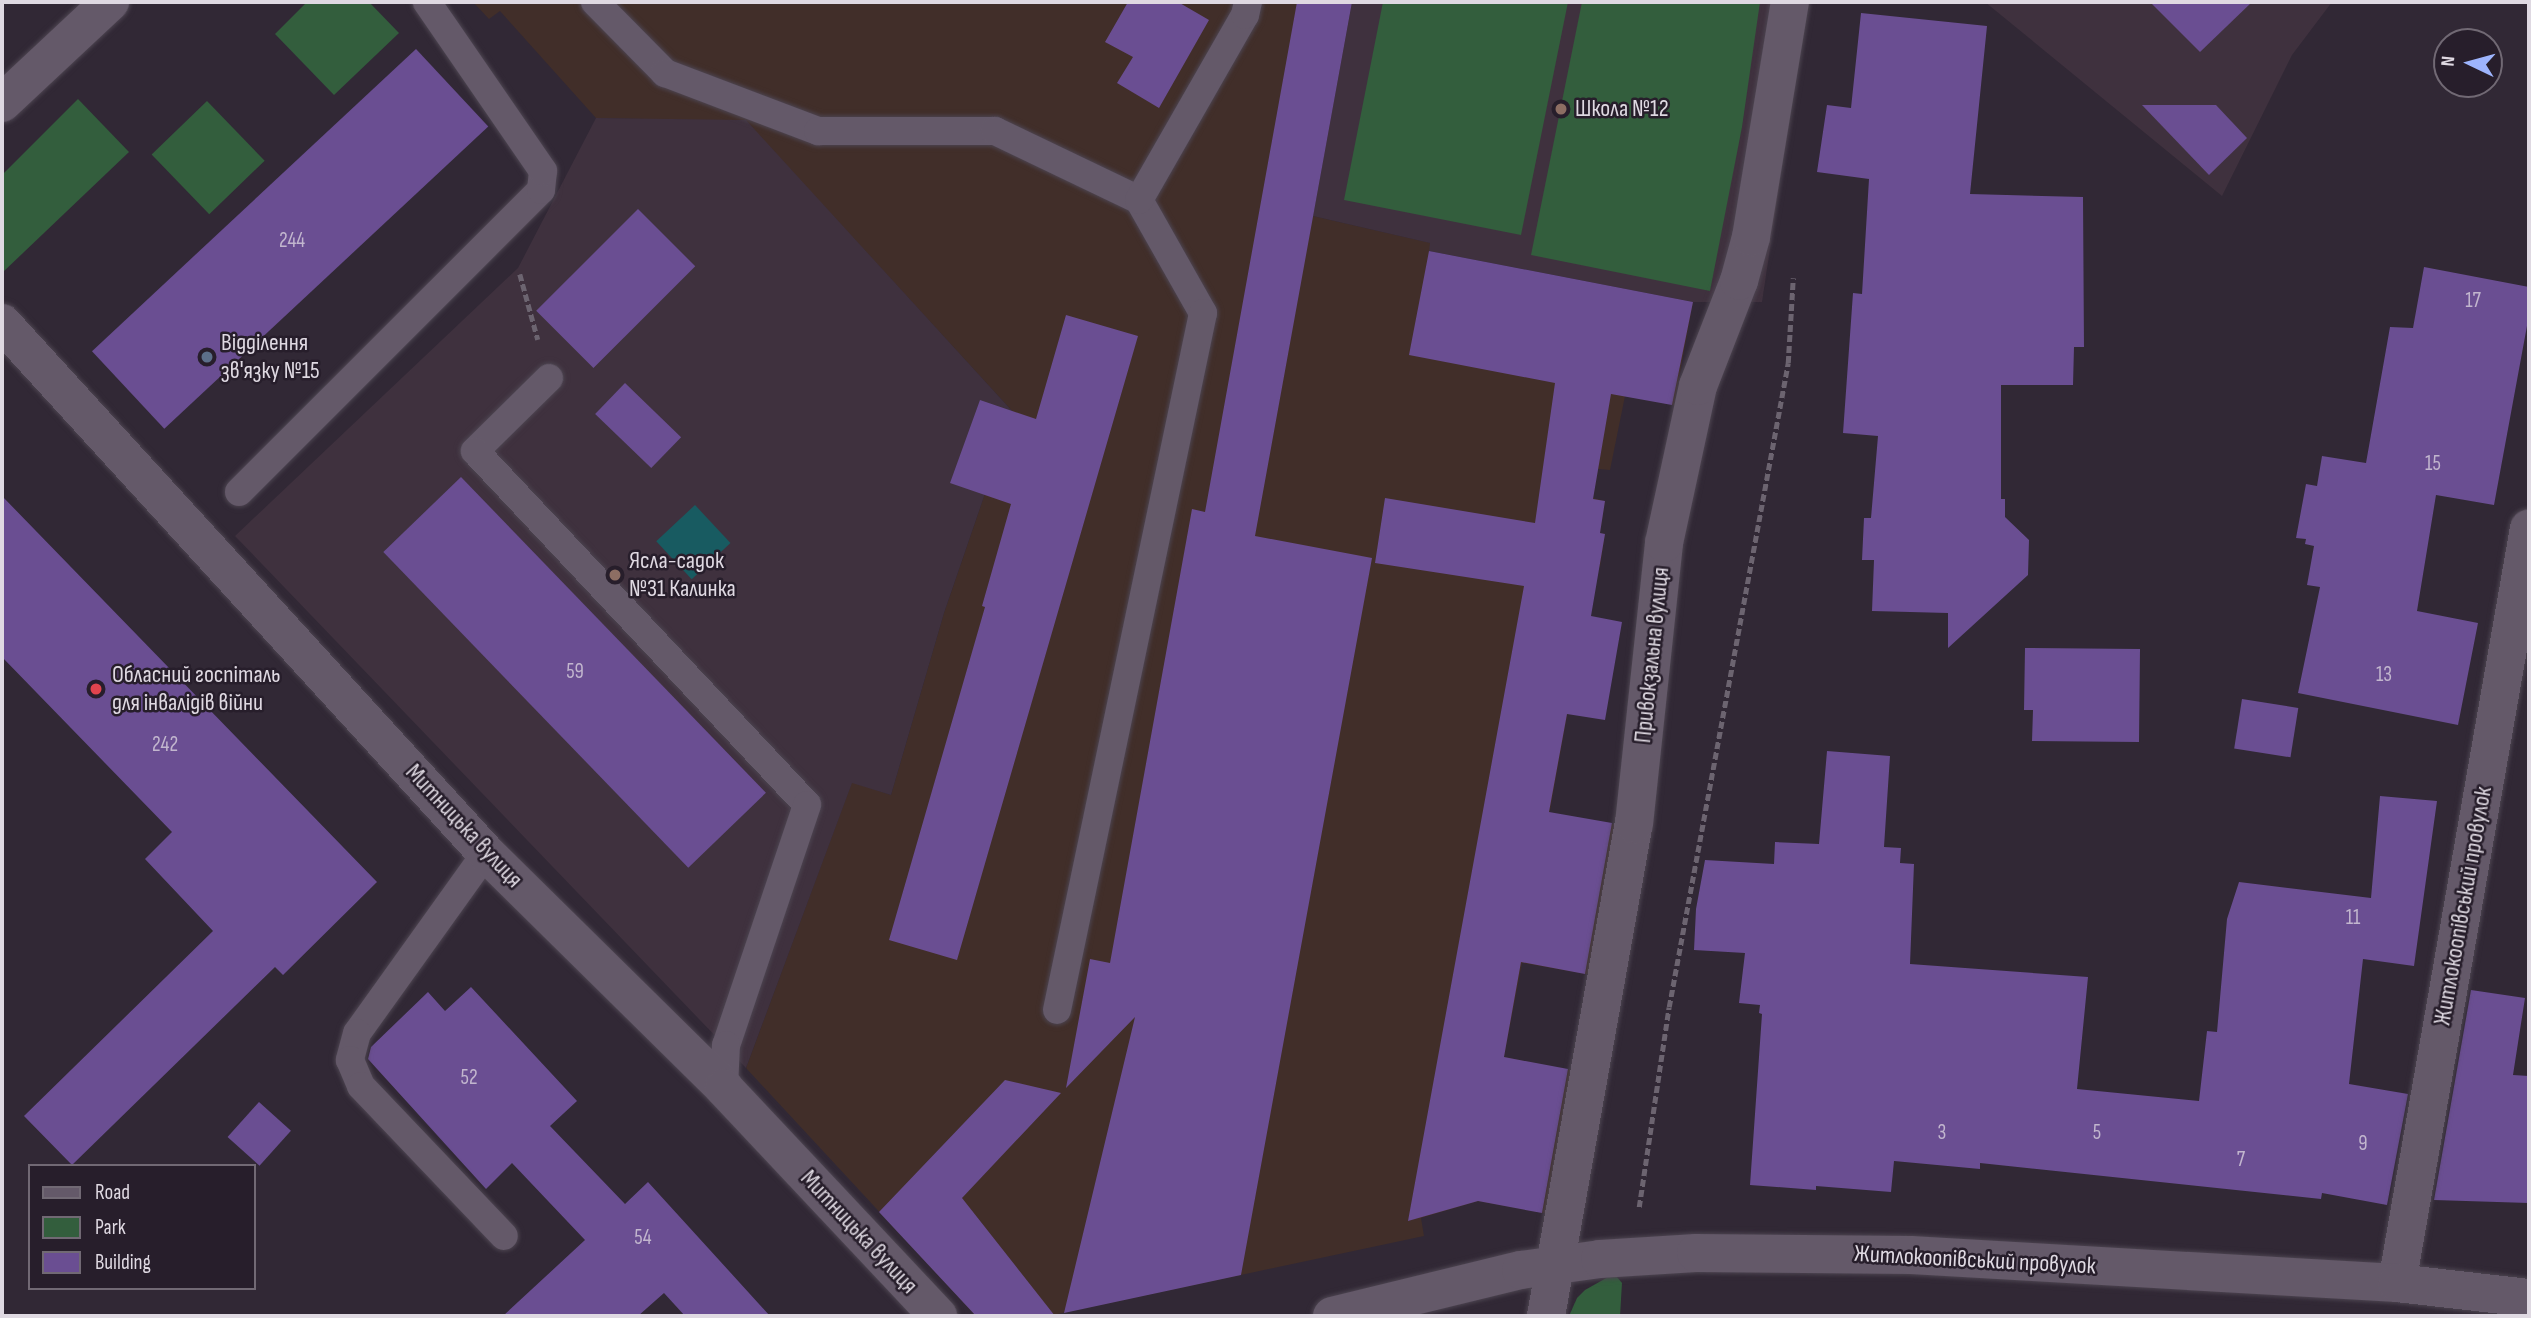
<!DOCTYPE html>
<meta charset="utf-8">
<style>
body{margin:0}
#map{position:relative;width:2531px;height:1318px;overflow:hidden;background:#312835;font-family:"Sofia Sans Condensed",sans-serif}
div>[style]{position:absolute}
.industrial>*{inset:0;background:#412e29}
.education>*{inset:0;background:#3f313e}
.green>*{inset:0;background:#335e3d;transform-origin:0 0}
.water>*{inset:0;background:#185b61;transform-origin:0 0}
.building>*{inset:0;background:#6a4e92;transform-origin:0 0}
.path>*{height:4.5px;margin-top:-2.25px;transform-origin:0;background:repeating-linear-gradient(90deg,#6c6470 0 7px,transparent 0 10.5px)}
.roads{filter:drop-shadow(0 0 2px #4c4450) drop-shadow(0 0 2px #4c4450)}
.lane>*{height:28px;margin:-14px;padding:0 14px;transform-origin:14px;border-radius:14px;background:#645969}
.street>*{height:38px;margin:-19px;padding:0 19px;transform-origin:19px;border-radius:19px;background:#645969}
.secondary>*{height:38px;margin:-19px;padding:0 19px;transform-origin:19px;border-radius:19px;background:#645969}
.dots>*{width:19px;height:19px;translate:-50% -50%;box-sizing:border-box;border:4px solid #271e2b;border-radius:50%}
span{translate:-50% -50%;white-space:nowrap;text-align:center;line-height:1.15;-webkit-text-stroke:5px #271e2b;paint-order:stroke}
.number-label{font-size:21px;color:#c2b6ce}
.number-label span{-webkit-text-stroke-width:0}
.poi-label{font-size:24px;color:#dfd9e2}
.left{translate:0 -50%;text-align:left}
.street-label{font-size:24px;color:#dfd9e2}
.frame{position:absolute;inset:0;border:4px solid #dfd9e2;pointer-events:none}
.legend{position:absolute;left:28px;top:1164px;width:228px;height:126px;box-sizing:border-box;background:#271e2b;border:2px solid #716974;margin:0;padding:9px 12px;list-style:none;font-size:21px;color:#dfd9e2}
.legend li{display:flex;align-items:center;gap:14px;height:35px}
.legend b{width:35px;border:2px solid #716974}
.north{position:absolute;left:2433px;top:28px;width:70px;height:70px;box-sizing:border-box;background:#271e2b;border:2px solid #716974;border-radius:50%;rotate:275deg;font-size:19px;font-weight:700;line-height:28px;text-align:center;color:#dfd9e2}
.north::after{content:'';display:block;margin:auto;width:24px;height:32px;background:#9db4fd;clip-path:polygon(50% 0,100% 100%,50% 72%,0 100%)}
</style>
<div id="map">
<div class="industrial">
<i style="clip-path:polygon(473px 2px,1352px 2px,1313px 216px,1431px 243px,1429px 252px,1693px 302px,1674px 405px,1625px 396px,1610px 470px,1598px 469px,1593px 498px,1605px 501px,1600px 533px,1605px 534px,1600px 567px,1594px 566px,1549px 816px,1618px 825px,1592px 975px,1522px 963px,1504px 1057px,1575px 1071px,1549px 1214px,1478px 1201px,1421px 1218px,1424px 1236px,1048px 1316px,976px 1316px,746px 1068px,852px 782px,891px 795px,944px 613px,1013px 412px,746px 121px,596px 118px,500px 11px,489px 19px)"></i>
</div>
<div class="education">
<i style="clip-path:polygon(1352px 2px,1807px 2px,1762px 302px,1693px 302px,1429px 251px,1430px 243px,1313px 216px)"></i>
<i style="clip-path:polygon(1985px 2px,2332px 2px,2292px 55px,2222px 196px)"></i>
<i style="clip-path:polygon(596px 118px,746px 120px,1013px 412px,944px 613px,891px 795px,852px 783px,746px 1068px,235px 536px,518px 268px)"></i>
</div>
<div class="green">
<i style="clip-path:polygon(307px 2px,369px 2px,399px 33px,334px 95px,275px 34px)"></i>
<i style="clip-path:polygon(1383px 2px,1568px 2px,1521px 235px,1344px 200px)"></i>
<i style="clip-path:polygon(1582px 2px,1760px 2px,1742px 127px,1710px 291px,1531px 255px)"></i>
<i style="clip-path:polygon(78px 99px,129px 152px,2px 273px,2px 175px)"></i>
<i style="left:207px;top:101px;width:83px;height:77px;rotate:46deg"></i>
<i style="clip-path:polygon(1608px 1277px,1617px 1277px,1622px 1283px,1620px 1316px,1569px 1316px,1577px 1298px,1585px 1290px)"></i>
</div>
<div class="water">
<i style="left:695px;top:505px;width:52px;height:53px;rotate:47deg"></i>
</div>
<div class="building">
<i style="clip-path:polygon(1128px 2px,1178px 2px,1209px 20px,1159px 108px,1117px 83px,1133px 57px,1105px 42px)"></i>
<i style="clip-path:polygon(1297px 2px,1352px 2px,1255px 536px,1372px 558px,1241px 1275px,1064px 1313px,1135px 1017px,1066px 1088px,1090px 959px,1110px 963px,1192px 509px,1205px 512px)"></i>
<i style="clip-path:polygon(2150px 2px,2252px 2px,2200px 52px)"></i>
<i style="clip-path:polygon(1861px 13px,1987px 26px,1970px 194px,2083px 197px,2084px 347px,2074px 347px,2073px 385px,2001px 385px,2001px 499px,2005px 499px,2005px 517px,2029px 540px,2028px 575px,1948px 648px,1948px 613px,1872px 611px,1874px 560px,1862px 560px,1864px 518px,1871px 518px,1878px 436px,1843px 433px,1853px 293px,1862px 294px,1869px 179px,1817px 172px,1827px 105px,1851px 108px)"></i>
<i style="left:416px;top:49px;width:106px;height:443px;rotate:47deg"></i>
<i style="clip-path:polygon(2142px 105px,2216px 105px,2247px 138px,2209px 175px)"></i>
<i style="left:638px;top:209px;width:81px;height:144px;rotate:45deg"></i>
<i style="clip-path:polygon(1429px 251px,1693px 302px,1672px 405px,1611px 394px,1593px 499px,1605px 501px,1600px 533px,1605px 534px,1591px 616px,1622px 622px,1605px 720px,1567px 714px,1549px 812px,1612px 823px,1585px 974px,1521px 962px,1504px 1057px,1568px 1069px,1542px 1213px,1478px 1201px,1408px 1221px,1524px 586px,1375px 563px,1385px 498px,1535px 523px,1555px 383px,1409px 355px)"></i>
<i style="clip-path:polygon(2424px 267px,2529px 287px,2529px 315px,2494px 505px,2436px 495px,2417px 611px,2478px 623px,2458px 725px,2298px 693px,2320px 587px,2307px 585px,2314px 546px,2305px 544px,2306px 539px,2296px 538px,2306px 484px,2317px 486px,2322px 456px,2366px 463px,2390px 327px,2413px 328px)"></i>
<i style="clip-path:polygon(1066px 315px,1138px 336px,957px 960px,889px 940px,985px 607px,982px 606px,1011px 504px,950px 483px,980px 400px,1036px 419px)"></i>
<i style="left:625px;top:383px;width:78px;height:43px;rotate:44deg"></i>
<i style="left:461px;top:477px;width:439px;height:108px;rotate:46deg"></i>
<i style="clip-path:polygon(2px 496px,377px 882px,283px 975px,275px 967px,72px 1165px,24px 1116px,213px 931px,145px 859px,172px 832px,2px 657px)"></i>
<i style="clip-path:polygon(2025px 648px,2140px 649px,2139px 742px,2032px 741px,2033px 710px,2024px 710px)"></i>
<i style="left:2242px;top:699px;width:57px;height:50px;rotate:9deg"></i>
<i style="clip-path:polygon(1827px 751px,1890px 756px,1884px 847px,1901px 848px,1900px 863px,1914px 864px,1910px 964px,2088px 977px,2077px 1089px,2199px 1101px,2207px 1031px,2217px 1032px,2227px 919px,2239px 882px,2371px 898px,2380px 796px,2437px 801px,2414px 966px,2363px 959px,2349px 1084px,2408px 1094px,2387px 1205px,2322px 1193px,2321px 1199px,1980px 1163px,1980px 1169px,1894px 1161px,1891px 1192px,1816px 1186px,1816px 1190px,1750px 1185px,1762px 1014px,1759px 1013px,1760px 1005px,1739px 1003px,1745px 953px,1694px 950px,1696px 909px,1705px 860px,1774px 864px,1775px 842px,1819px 844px)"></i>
<i style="clip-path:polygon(471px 987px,577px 1101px,550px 1126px,625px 1204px,648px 1182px,770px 1316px,685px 1316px,664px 1293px,638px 1316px,503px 1316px,585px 1240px,512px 1163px,486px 1189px,368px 1059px,371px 1047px,428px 992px,445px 1011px)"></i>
<i style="clip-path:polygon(2471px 990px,2525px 998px,2513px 1075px,2529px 1076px,2529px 1203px,2434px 1200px)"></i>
<i style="clip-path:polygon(1005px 1080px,1061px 1093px,962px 1198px,1055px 1316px,976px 1316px,879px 1212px)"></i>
<i style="left:259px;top:1102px;width:43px;height:47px;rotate:42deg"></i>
</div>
<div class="path">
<i style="left:520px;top:274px;width:68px;rotate:74.7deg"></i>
<i style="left:1639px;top:1207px;width:202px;rotate:-81.5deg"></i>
<i style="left:1669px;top:1007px;width:655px;rotate:-79.53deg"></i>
<i style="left:1788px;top:363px;width:85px;rotate:-86.6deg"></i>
</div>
<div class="roads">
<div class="lane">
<i style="left:595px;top:2px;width:100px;rotate:45.4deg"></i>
<i style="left:665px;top:73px;width:164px;rotate:20.8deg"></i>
<i style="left:818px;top:131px;width:177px"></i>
<i style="left:995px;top:131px;width:160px;rotate:25.6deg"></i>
<i style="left:1139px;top:200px;width:130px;rotate:60.5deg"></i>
<i style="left:1203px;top:313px;width:712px;rotate:101.83deg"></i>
<i style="left:1139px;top:200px;width:213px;rotate:-60.2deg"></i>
<i style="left:1245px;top:15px;width:13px;rotate:-77deg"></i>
<i style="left:549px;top:378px;width:104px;rotate:135.4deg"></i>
<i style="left:475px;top:451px;width:485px;rotate:46.8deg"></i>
<i style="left:807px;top:805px;width:253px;rotate:108.6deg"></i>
<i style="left:726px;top:1045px;width:43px;rotate:92.7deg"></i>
<i style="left:239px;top:492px;width:427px;rotate:-45deg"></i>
<i style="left:541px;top:190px;width:19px;rotate:-84deg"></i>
<i style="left:543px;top:171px;width:205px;rotate:-124.5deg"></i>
<i style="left:486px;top:853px;width:221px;rotate:125.6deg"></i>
<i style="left:357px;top:1033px;width:28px;rotate:105deg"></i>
<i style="left:350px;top:1060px;width:28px;rotate:67deg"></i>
<i style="left:361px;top:1086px;width:207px;rotate:46.4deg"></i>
</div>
<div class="street">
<i style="left:2px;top:323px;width:718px;rotate:47.6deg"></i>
<i style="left:486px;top:853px;width:334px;rotate:44.6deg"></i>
<i style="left:724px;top:1088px;width:313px;rotate:46.8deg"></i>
<i style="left:2397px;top:1283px;width:766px;rotate:-80.08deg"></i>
<i style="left:1332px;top:1316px;width:195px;rotate:-13.7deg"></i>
<i style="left:1521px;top:1270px;width:80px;rotate:-7.9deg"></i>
<i style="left:1600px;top:1259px;width:96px;rotate:-3.6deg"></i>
<i style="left:1696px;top:1253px;width:215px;rotate:0.5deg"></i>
<i style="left:1911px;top:1255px;width:487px;rotate:3.3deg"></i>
<i style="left:2397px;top:1283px;width:133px;rotate:6.5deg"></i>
<i style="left:1546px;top:1316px;width:500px;rotate:-79.9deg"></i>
<i style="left:1634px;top:824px;width:283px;rotate:-83.9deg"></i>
<i style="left:1664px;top:543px;width:161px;rotate:-77.8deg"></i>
<i style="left:1698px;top:386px;width:113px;rotate:-68.7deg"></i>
<i style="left:1739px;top:281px;width:46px;rotate:-74.7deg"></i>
<i style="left:1751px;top:237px;width:238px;rotate:-80.6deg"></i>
</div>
<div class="secondary">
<i style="left:2px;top:103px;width:148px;rotate:-43.1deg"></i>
</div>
</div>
<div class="dots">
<i style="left:1561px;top:109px;background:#8d6e63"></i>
<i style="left:207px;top:357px;background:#5c6f8a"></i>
<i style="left:615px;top:575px;background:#8d6e63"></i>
<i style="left:96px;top:689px;background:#e0444e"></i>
</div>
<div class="number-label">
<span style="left:292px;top:241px">244</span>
<span style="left:2473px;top:301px">17</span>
<span style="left:2433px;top:464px">15</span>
<span style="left:575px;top:672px">59</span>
<span style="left:2384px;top:675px">13</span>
<span style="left:165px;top:745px">242</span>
<span style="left:2353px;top:918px">11</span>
<span style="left:469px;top:1078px">52</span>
<span style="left:1942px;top:1133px">3</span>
<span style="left:2097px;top:1133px">5</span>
<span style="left:2363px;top:1144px">9</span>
<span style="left:2241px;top:1160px">7</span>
<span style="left:643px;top:1238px">54</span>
</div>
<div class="poi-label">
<span class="left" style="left:1575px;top:109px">Школа №12</span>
<span class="left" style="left:221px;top:357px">Відділення<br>зв'язку №15</span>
<span class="left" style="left:629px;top:575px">Ясла-садок<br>№31 Калинка</span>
<span class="left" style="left:112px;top:689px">Обласний госпіталь<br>для інвалідів війни</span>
</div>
<div class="street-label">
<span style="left:1652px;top:655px;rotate:-84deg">Привокзальна вулиця</span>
<span style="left:464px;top:826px;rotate:47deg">Митницька вулиця</span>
<span style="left:2463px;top:906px;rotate:-80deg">Житлокоопівський провулок</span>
<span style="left:859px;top:1232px;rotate:47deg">Митницька вулиця</span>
<span style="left:1975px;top:1260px;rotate:3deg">Житлокоопівський провулок</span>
</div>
<div class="frame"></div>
<ul class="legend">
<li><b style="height:9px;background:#645969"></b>Road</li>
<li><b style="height:19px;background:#335e3d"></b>Park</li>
<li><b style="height:19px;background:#6a4e92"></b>Building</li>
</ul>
<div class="north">N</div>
</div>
